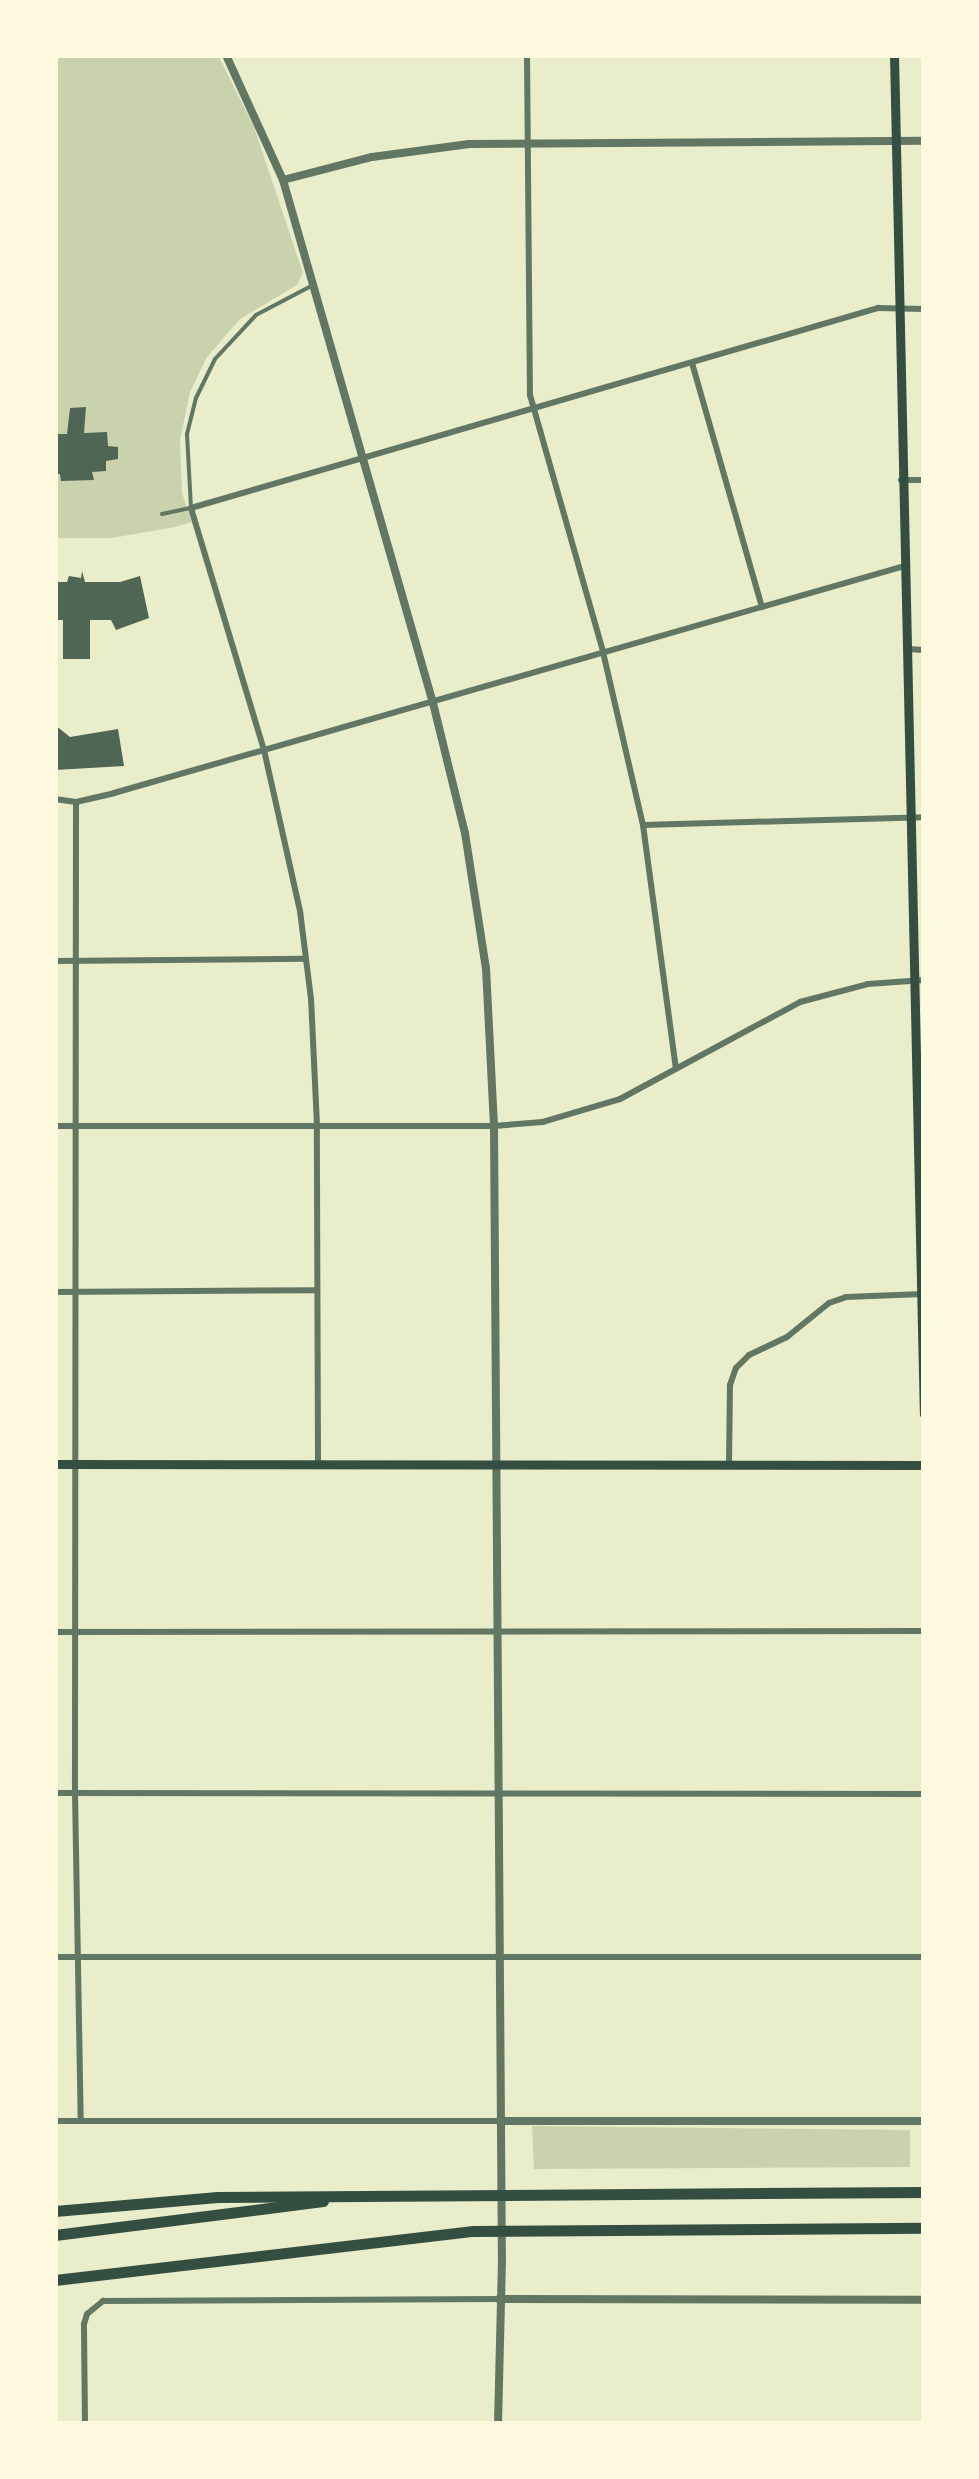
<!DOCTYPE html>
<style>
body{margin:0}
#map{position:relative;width:979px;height:2479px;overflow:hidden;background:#e9edc9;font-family:Mulish,sans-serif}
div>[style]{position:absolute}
.green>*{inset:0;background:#cad2ad}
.building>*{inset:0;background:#4f6655}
.service>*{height:4px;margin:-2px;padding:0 2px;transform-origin:2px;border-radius:2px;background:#617663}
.minor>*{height:6px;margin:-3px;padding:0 3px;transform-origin:3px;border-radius:3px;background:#617663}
.tertiary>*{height:8px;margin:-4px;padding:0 4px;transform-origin:4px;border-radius:4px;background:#617663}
.secondary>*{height:9px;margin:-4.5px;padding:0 4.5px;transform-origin:4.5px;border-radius:4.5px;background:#344e41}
.motorway>*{height:11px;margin:-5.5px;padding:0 5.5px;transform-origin:5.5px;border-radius:5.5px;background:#344e41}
span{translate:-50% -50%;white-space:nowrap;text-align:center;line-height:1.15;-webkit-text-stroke:10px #fefae0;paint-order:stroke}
.frame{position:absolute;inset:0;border:58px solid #fefae0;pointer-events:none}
</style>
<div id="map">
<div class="green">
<i style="clip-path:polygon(55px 55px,218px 55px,254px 127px,303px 273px,297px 285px,240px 319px,207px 357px,190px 392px,180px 440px,182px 493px,192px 522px,175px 527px,112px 538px,55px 538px)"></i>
<i style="clip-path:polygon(532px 2126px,910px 2130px,910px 2167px,534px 2169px)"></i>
</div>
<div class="building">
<i style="clip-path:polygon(86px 407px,84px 433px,107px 432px,108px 446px,118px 447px,118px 459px,106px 461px,106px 471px,92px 472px,94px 480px,61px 481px,60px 474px,55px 474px,55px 434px,67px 434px,70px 408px)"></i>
<i style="clip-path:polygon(82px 571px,85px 582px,120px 582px,140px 576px,149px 618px,116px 630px,111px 620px,90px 620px,90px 659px,63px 659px,63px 620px,55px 620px,55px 582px,67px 582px,69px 576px,81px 578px)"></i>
<i style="clip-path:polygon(55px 725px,70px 737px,118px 729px,124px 766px,55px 770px)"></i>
</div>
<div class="service">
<i style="left:162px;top:514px;width:30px;rotate:-12deg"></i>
<i style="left:191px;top:508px;width:74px;rotate:-93.1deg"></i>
<i style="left:187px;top:434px;width:37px;rotate:-76deg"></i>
<i style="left:196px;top:398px;width:43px;rotate:-64deg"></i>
<i style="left:215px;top:359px;width:60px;rotate:-47deg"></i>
<i style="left:256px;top:315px;width:64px;rotate:-27.8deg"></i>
</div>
<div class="minor">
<i style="left:527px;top:55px;width:340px;rotate:89.5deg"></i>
<i style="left:530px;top:395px;width:267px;rotate:74.1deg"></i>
<i style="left:603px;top:652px;width:178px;rotate:77deg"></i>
<i style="left:643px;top:825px;width:246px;rotate:82.3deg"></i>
<i style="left:692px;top:363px;width:254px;rotate:74deg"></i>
<i style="left:901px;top:480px;width:23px"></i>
<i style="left:907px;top:649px;width:17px;rotate:3deg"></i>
<i style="left:55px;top:799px;width:21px;rotate:8deg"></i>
<i style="left:76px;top:802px;width:39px;rotate:-13deg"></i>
<i style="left:114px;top:793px;width:822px;rotate:-16.03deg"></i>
<i style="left:76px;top:802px;width:991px;rotate:90.06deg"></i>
<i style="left:75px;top:1793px;width:328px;rotate:89deg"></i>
<i style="left:643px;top:825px;width:281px;rotate:-1.6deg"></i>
<i style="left:55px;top:961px;width:251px;rotate:-0.5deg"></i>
<i style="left:55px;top:1126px;width:439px"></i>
<i style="left:494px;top:1126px;width:49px;rotate:-4.7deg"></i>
<i style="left:543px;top:1122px;width:80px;rotate:-16.6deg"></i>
<i style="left:620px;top:1099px;width:204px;rotate:-28.3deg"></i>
<i style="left:800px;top:1002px;width:70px;rotate:-14.8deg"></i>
<i style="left:868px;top:984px;width:56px;rotate:-4.1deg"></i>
<i style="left:55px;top:1292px;width:262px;rotate:-0.4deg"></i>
<i style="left:318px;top:1463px;width:338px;rotate:-90.2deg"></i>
<i style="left:317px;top:1125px;width:126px;rotate:-92.7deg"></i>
<i style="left:311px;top:999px;width:89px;rotate:-97.1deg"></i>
<i style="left:300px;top:911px;width:165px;rotate:-102.6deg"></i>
<i style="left:264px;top:750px;width:253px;rotate:-106.8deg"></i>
<i style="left:191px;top:508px;width:716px;rotate:-16.23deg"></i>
<i style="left:878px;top:308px;width:46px;rotate:1.2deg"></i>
<i style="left:729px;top:1464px;width:79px;rotate:-89.3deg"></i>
<i style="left:730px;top:1385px;width:18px;rotate:-71deg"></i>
<i style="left:736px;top:1368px;width:18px;rotate:-45deg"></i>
<i style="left:749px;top:1355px;width:42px;rotate:-25.3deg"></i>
<i style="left:787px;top:1337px;width:54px;rotate:-39deg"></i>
<i style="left:829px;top:1303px;width:18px;rotate:-19deg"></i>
<i style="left:846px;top:1297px;width:77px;rotate:-2.2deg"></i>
<i style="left:55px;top:1632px;width:869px;rotate:-0.07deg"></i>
<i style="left:55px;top:1793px;width:869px;rotate:0.07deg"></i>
<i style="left:55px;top:1957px;width:869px"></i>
<i style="left:55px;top:2121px;width:444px"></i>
<i style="left:85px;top:2424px;width:100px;rotate:-90.6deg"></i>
<i style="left:84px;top:2324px;width:10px;rotate:-73deg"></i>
<i style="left:87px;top:2314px;width:21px;rotate:-39deg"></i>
<i style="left:103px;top:2301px;width:396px;rotate:-0.3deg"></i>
</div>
<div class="tertiary">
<i style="left:226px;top:55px;width:137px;rotate:65.5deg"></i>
<i style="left:283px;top:180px;width:544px;rotate:74deg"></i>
<i style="left:433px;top:703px;width:134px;rotate:76.2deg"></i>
<i style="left:465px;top:833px;width:137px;rotate:81.2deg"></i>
<i style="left:486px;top:968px;width:158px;rotate:87.1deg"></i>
<i style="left:494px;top:1126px;width:1134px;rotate:89.6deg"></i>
<i style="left:502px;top:2260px;width:164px;rotate:91.4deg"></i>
<i style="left:283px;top:180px;width:92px;rotate:-14.5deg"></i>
<i style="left:372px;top:157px;width:98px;rotate:-7.6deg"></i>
<i style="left:469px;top:144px;width:455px;rotate:-0.4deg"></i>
<i style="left:499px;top:2121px;width:425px"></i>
<i style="left:499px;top:2299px;width:425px;rotate:0.1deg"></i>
</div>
<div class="secondary">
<i style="left:894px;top:55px;width:1359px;rotate:88.74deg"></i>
<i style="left:55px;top:1464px;width:869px;rotate:0.07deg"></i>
</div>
<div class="motorway">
<i style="left:55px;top:2211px;width:163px;rotate:-4.9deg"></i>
<i style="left:217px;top:2197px;width:707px;rotate:-0.41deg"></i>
<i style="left:55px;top:2235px;width:270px;rotate:-7.2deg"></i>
<i style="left:55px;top:2280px;width:421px;rotate:-6.7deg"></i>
<i style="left:473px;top:2231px;width:451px;rotate:-0.4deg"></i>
</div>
<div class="frame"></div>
</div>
